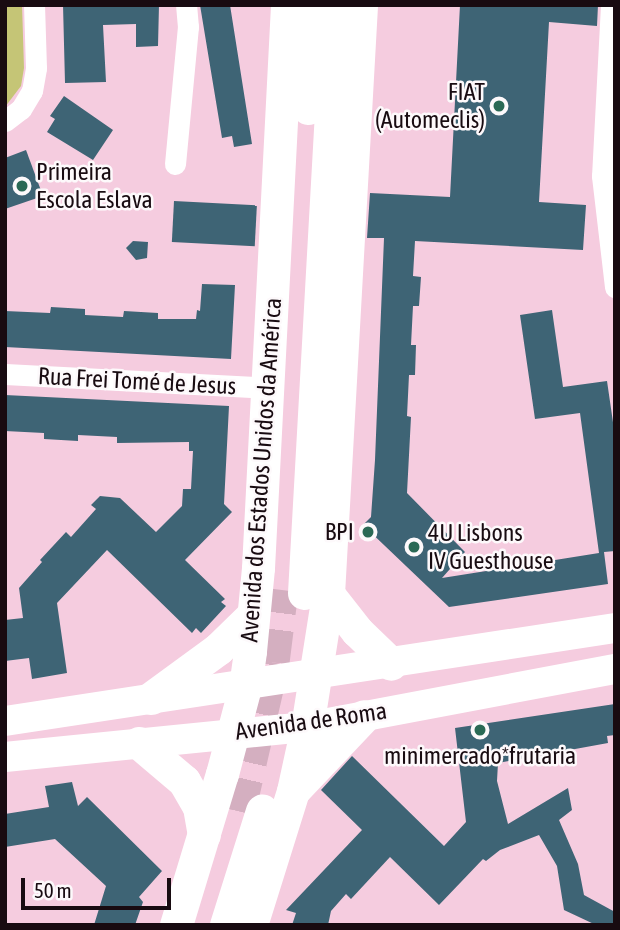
<!DOCTYPE html>
<meta charset="utf-8">
<style>
body{margin:0}
#map{position:relative;width:620px;height:930px;overflow:hidden;background:#f5ccdf;font-family:"Asap Condensed",sans-serif}
div>[style]{position:absolute}
.green>*{inset:0;background:#c5c576}
.building>*{inset:0;background:#3e6475;transform-origin:0 0}
.primary-tunnel>*{height:33px;margin-top:-16.5px;transform-origin:0;background:repeating-linear-gradient(90deg,#d4afc0 0 33px,transparent 0 50px)}
.minor>*{height:21px;margin:-10.5px;padding:0 10.5px;transform-origin:10.5px;border-radius:10.5px;background:#fff}
.secondary>*{height:30px;margin:-15px;padding:0 15px;transform-origin:15px;border-radius:15px;background:#fff}
.primary>*{height:33px;margin:-16.5px;padding:0 16.5px;transform-origin:16.5px;border-radius:16.5px;background:#fff}
.dots>*{width:19px;height:19px;translate:-50% -50%;box-sizing:border-box;border:4px solid #fdf9fb;border-radius:50%}
span{translate:-50% -50%;white-space:nowrap;text-align:center;line-height:1.15;-webkit-text-stroke:5px #fdf9fb;paint-order:stroke}
.poi-label{font-size:24px;color:#180b11}
.right{translate:-100% -50%;text-align:right}
.left{translate:0 -50%;text-align:left}
.street-label{font-size:24px;color:#180b11}
.frame{position:absolute;inset:0;border:7px solid #180b11;pointer-events:none}
.scale{position:absolute;left:21px;top:878px;width:150px;height:32px;box-sizing:border-box;border:4px solid #180b11;border-top:0;padding-left:9px;font-size:21px;line-height:24px;white-space:nowrap;color:#180b11;-webkit-text-stroke:5px #fdf9fb;paint-order:stroke}
</style>
<div id="map">
<div class="green">
<i style="clip-path:polygon(5px 5px,22px 5px,24px 68px,21px 86px,5px 107px)"></i>
</div>
<div class="building">
<i style="clip-path:polygon(63px 5px,159px 5px,158px 46px,136px 47px,136px 24px,103px 25px,106px 82px,65px 83px)"></i>
<i style="clip-path:polygon(200px 5px,230px 5px,252px 144px,234px 147px,232px 136px,222px 138px)"></i>
<i style="clip-path:polygon(460px 5px,598px 5px,597px 26px,549px 22px,539px 202px,586px 205px,583px 250px,415px 241px,413px 276px,421px 277px,419px 306px,413px 306px,411px 345px,416px 345px,415px 375px,409px 375px,407px 416px,411px 417px,407px 493px,465px 552px,442px 578px,599px 553px,580px 413px,535px 419px,520px 315px,552px 310px,563px 387px,607px 381px,615px 436px,615px 551px,604px 552px,608px 584px,449px 607px,363px 525px,371px 517px,375px 460px,384px 238px,367px 238px,370px 193px,450px 197px)"></i>
<i style="clip-path:polygon(64px 96px,113px 130px,93px 160px,47px 132px,55px 119px,50px 116px)"></i>
<i style="clip-path:polygon(26px 150px,43px 196px,5px 209px,5px 158px)"></i>
<i style="left:174px;top:201px;width:83px;height:41px;rotate:3deg"></i>
<i style="clip-path:polygon(133px 241px,148px 242px,147px 258px,136px 260px,126px 248px)"></i>
<i style="clip-path:polygon(202px 284px,235px 285px,231px 359px,5px 347px,5px 311px,50px 313px,51px 307px,85px 309px,85px 315px,123px 317px,124px 311px,158px 313px,158px 319px,196px 319px,197px 310px,200px 311px)"></i>
<i style="clip-path:polygon(5px 395px,229px 406px,224px 504px,232px 512px,185px 560px,225px 599px,221px 602px,226px 606px,201px 633px,196px 628px,192px 633px,107px 550px,57px 603px,67px 673px,32px 679px,29px 658px,5px 661px,5px 620px,23px 618px,19px 588px,42px 562px,40px 560px,66px 532px,71px 537px,96px 509px,91px 505px,100px 496px,120px 498px,156px 532px,182px 506px,183px 489px,191px 489px,193px 451px,189px 451px,189px 442px,117px 443px,117px 437px,78px 435px,78px 441px,44px 439px,44px 433px,5px 431px)"></i>
<i style="clip-path:polygon(615px 704px,615px 735px,607px 736px,608px 743px,498px 763px,497px 781px,508px 824px,568px 788px,572px 810px,559px 820px,578px 864px,584px 895px,615px 912px,615px 925px,596px 925px,564px 910px,557px 866px,539px 835px,500px 850px,486px 861px,483px 859px,439px 905px,390px 857px,351px 899px,346px 894px,331px 911px,328px 925px,292px 925px,296px 913px,286px 910px,362px 830px,321px 790px,352px 756px,444px 846px,466px 822px,455px 728px)"></i>
<i style="clip-path:polygon(72px 782px,78px 806px,87px 797px,162px 871px,139px 897px,143px 902px,135px 925px,94px 925px,106px 886px,55px 839px,5px 847px,5px 814px,49px 807px,45px 786px)"></i>
</div>
<div class="primary-tunnel">
<i style="left:239px;top:811px;width:153px;rotate:-77.1deg"></i>
<i style="left:273px;top:662px;width:73px;rotate:-82.9deg"></i>
</div>
<div class="minor">
<i style="left:611px;top:5px;width:171px;rotate:93deg"></i>
<i style="left:602px;top:176px;width:112px;rotate:83.3deg"></i>
<i style="left:5px;top:121px;width:20px;rotate:-37deg"></i>
<i style="left:21px;top:109px;width:21px;rotate:-59deg"></i>
<i style="left:32px;top:91px;width:23px;rotate:-80deg"></i>
<i style="left:36px;top:68px;width:63px;rotate:-91.8deg"></i>
<i style="left:175px;top:164px;width:138px;rotate:-84.6deg"></i>
<i style="left:188px;top:27px;width:22px;rotate:-95deg"></i>
<i style="left:5px;top:374px;width:263px;rotate:3deg"></i>
</div>
<div class="secondary">
<i style="left:5px;top:721px;width:617px;rotate:-8.67deg"></i>
<i style="left:5px;top:757px;width:303px;rotate:-5.7deg"></i>
<i style="left:307px;top:727px;width:313px;rotate:-10.7deg"></i>
</div>
<div class="primary">
<i style="left:308px;top:108px;width:103px;rotate:-87.2deg"></i>
<i style="left:304px;top:593px;width:589px;rotate:-86.79deg"></i>
<i style="left:328px;top:594px;width:47px;rotate:51.9deg"></i>
<i style="left:357px;top:631px;width:47px;rotate:44.1deg"></i>
<i style="left:151px;top:698px;width:83px;rotate:-36.2deg"></i>
<i style="left:218px;top:649px;width:49px;rotate:-44.2deg"></i>
<i style="left:139px;top:743px;width:59px;rotate:40.2deg"></i>
<i style="left:184px;top:781px;width:30px;rotate:60deg"></i>
<i style="left:199px;top:807px;width:28px;rotate:80deg"></i>
<i style="left:295px;top:789px;width:100px;rotate:-46.6deg"></i>
<i style="left:176px;top:925px;width:158px;rotate:-73.1deg"></i>
<i style="left:222px;top:774px;width:90px;rotate:-75.2deg"></i>
<i style="left:245px;top:687px;width:36px;rotate:-82deg"></i>
<i style="left:250px;top:651px;width:83px;rotate:-84.5deg"></i>
<i style="left:258px;top:568px;width:564px;rotate:-87.05deg"></i>
<i style="left:226px;top:925px;width:120px;rotate:-72.5deg"></i>
<i style="left:251px;top:925px;width:140px;rotate:-72.6deg"></i>
<i style="left:293px;top:791px;width:66px;rotate:-77.7deg"></i>
<i style="left:307px;top:727px;width:135px;rotate:-81deg"></i>
<i style="left:328px;top:594px;width:590px;rotate:-86.79deg"></i>
</div>
<div class="dots">
<i style="left:499px;top:106px;background:#2b6955"></i>
<i style="left:22px;top:186px;background:#2b6955"></i>
<i style="left:368px;top:532px;background:#2b6955"></i>
<i style="left:414px;top:547px;background:#2b6955"></i>
<i style="left:480px;top:730px;background:#2b6955"></i>
</div>
<div class="poi-label">
<span class="right" style="left:485px;top:106px">FIAT<br>(Automeclis)</span>
<span class="left" style="left:36px;top:186px">Primeira<br>Escola Eslava</span>
<span class="right" style="left:354px;top:532px">BPI</span>
<span class="left" style="left:428px;top:547px">4U Lisbons<br>IV Guesthouse</span>
<span style="left:480px;top:756px">minimercado*frutaria</span>
</div>
<div class="street-label">
<span style="left:137px;top:381px;rotate:3deg">Rua Frei Tomé de Jesus</span>
<span style="left:261px;top:470px;rotate:-86deg">Avenida dos Estados Unidos da América</span>
<span style="left:311px;top:721px;rotate:-8deg">Avenida de Roma</span>
</div>
<div class="frame"></div>
<div class="scale">50 m</div>
</div>
